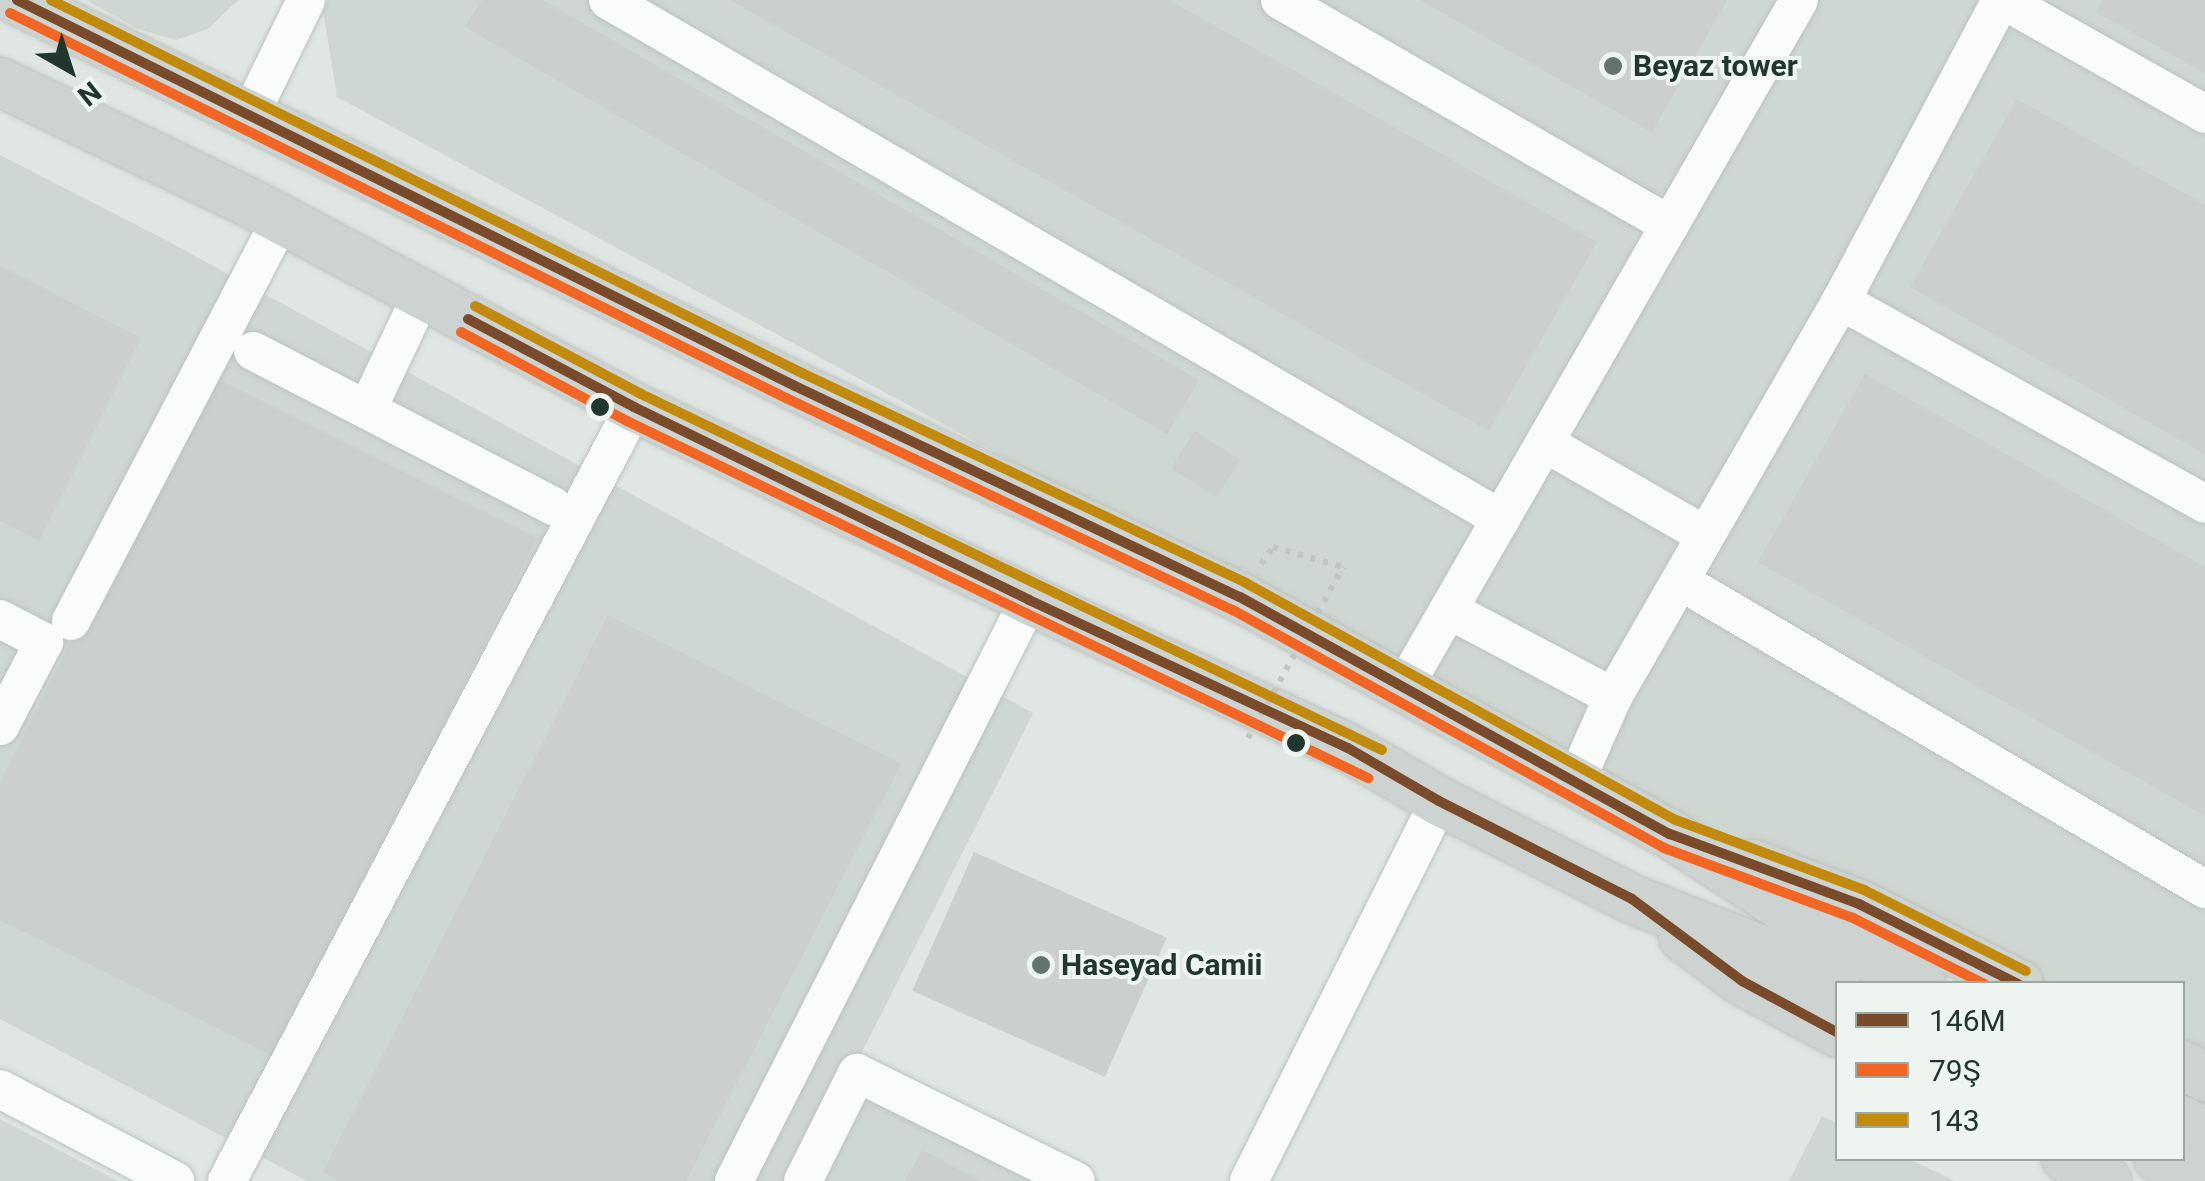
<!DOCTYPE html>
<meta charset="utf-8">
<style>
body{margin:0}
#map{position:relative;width:2205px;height:1181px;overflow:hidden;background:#e0e6e3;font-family:Roboto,sans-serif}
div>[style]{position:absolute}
.built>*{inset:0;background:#cfd7d2}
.building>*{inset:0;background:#cbcfcd;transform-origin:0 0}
.path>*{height:6px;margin-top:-3px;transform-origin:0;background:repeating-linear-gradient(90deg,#bfc6c3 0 5px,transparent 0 13px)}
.roads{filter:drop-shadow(0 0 2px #bbc3bf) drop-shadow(0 0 2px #bbc3bf)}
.minor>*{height:38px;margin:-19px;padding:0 19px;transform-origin:19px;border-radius:19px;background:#fafbfb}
.major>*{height:48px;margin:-24px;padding:0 24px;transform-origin:24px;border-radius:24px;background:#ccd3d0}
.path-bridge>*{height:6px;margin-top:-3px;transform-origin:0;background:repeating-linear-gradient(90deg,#bfc6c3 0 5px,transparent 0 13px)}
.bus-1>*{height:10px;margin:-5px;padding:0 5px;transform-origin:5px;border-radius:5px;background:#7a4b2a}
.bus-2>*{height:10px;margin:-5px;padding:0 5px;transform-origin:5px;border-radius:5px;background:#f26522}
.bus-3>*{height:10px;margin:-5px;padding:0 5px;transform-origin:5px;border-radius:5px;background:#c28a0c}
.dots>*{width:28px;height:28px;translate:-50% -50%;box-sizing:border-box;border:5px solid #eef5f1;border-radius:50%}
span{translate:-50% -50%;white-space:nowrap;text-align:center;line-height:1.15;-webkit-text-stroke:8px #eef5f1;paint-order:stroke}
.poi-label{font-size:30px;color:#21362e;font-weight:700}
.left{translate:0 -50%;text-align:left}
.legend{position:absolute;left:1835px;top:981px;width:350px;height:180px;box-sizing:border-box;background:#eef5f1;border:2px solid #9ca9a3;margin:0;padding:12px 18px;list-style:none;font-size:30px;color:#21362e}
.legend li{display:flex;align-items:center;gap:20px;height:50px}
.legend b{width:50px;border:2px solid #9ca9a3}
.north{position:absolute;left:20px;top:20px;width:100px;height:100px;-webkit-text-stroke:8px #eef5f1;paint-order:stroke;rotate:141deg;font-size:28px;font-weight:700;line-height:40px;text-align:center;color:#21362e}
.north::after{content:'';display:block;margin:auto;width:35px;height:45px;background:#21362e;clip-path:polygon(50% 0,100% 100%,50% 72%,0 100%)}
</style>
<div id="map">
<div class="built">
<i style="clip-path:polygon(86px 0,238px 0,208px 29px,176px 40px,138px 29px)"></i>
<i style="clip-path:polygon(329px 0,2205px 0,2205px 1095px,2183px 1083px,2182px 984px,1992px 983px,1620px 789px,337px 97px,323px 10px)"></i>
<i style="clip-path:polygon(0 155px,162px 238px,1033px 713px,861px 1054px,1101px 1181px,307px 1181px,0 1019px)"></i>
<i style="clip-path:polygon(1822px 1116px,1837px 1123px,1838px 1158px,1909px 1159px,1955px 1181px,1789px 1181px)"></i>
<i style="clip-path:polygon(0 1119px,118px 1181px,0 1181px)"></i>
</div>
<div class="building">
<i style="clip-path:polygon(482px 0,543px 0,1199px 380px,1167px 434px,465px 27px)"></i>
<i style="clip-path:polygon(730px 0,1169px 0,1597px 242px,1489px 431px)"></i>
<i style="clip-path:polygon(1420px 0,1727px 0,1652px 132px)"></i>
<i style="clip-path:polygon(2103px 0,2205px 0,2205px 73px,2096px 12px)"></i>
<i style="clip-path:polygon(2017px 99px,2205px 205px,2205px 454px,1910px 287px)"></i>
<i style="clip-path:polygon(0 266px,141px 338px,39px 541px,0 521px)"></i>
<i style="clip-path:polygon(205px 373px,537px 538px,277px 1058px,0 920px,0 783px)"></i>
<i style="clip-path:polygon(1865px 374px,2205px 567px,2205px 816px,1758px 562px)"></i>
<i style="left:1195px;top:431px;width:54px;height:44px;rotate:33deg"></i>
<i style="clip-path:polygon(608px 615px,901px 764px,686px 1181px,341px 1181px,323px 1172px)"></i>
<i style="left:974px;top:852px;width:211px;height:152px;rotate:24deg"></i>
<i style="clip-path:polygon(922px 1150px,981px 1181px,905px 1181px)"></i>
</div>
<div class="path">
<i style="left:1261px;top:564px;width:21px;rotate:-55deg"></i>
<i style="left:1273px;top:547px;width:73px;rotate:15.9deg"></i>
</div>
<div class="roads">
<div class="minor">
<i style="left:608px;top:0;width:1033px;rotate:30.16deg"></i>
<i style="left:1280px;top:0;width:450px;rotate:30deg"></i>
<i style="left:2003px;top:0;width:232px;rotate:29.4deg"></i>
<i style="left:250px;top:115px;width:128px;rotate:-64deg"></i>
<i style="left:1841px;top:301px;width:417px;rotate:29.1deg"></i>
<i style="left:253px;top:351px;width:338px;rotate:27.3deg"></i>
<i style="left:367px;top:410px;width:128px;rotate:-64.6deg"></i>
<i style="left:1545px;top:443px;width:185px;rotate:29.9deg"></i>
<i style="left:1680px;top:581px;width:609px;rotate:30.4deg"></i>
<i style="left:1449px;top:610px;width:186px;rotate:27.9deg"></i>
<i style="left:0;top:619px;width:50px;rotate:27.6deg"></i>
<i style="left:44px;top:642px;width:95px;rotate:117.6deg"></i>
<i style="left:71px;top:621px;width:454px;rotate:-62.4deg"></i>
<i style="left:1404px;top:687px;width:792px;rotate:-60.1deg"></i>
<i style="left:1575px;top:783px;width:94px;rotate:-66.2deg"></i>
<i style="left:1613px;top:697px;width:457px;rotate:-60.1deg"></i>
<i style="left:1841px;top:301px;width:341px;rotate:-62deg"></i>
<i style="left:0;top:1089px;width:198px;rotate:27.7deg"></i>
<i style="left:227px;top:1181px;width:874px;rotate:-62.26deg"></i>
<i style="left:734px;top:1181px;width:652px;rotate:-63.08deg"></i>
<i style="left:803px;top:1181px;width:121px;rotate:-63.4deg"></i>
<i style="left:857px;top:1073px;width:244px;rotate:26.3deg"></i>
<i style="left:1249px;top:1181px;width:425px;rotate:-63.4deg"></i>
</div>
<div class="major">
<i style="left:17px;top:0;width:868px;rotate:26.39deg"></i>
<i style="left:795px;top:386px;width:492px;rotate:25.4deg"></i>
<i style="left:1240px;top:597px;width:491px;rotate:28.9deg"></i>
<i style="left:1670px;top:834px;width:179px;rotate:32.9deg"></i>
<i style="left:1820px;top:931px;width:114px;rotate:27.7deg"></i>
<i style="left:0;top:82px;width:280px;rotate:25.8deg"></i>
<i style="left:252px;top:204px;width:433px;rotate:28deg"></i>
<i style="left:634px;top:407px;width:440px;rotate:26deg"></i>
<i style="left:1029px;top:600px;width:352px;rotate:24.9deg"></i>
<i style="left:1348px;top:748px;width:105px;rotate:30.2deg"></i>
<i style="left:1439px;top:801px;width:216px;rotate:26.9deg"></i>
<i style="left:1632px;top:899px;width:140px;rotate:21.4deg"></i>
<i style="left:1762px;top:950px;width:86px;rotate:27.8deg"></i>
<i style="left:1753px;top:864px;width:113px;rotate:20.7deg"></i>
<i style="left:1859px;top:904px;width:179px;rotate:26.6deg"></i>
<i style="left:1683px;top:937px;width:74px;rotate:36.7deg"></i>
<i style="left:1742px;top:981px;width:109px;rotate:28.4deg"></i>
<i style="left:2182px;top:1065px;width:26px;rotate:28deg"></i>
<i style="left:2182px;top:1120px;width:26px;rotate:28deg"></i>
<i style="left:2066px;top:1158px;width:47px;rotate:29.3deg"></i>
<i style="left:2158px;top:1158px;width:48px;rotate:28.7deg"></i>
</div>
</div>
<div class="path-bridge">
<i style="left:1248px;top:738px;width:196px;rotate:-60.9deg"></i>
</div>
<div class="bus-1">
<i style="left:17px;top:0;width:868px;rotate:26.39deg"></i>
<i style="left:795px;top:386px;width:492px;rotate:25.4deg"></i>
<i style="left:1240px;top:597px;width:491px;rotate:28.9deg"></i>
<i style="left:1670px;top:834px;width:202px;rotate:20.3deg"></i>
<i style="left:1859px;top:904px;width:178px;rotate:26.7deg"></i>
<i style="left:468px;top:319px;width:188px;rotate:27.9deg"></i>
<i style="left:634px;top:407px;width:440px;rotate:26deg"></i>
<i style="left:1029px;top:600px;width:352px;rotate:24.9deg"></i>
<i style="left:1348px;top:748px;width:105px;rotate:30.2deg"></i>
<i style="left:1439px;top:801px;width:216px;rotate:26.9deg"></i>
<i style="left:1632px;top:899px;width:137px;rotate:36.7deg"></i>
<i style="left:1742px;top:981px;width:109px;rotate:28.4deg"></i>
</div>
<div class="bus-2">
<i style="left:10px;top:13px;width:868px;rotate:26.39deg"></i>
<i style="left:788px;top:399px;width:492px;rotate:25.4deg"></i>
<i style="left:1233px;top:610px;width:492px;rotate:28.9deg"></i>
<i style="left:1664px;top:848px;width:202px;rotate:20.3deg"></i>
<i style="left:1853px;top:918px;width:147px;rotate:26.7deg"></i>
<i style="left:461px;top:332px;width:188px;rotate:28.2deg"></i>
<i style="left:627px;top:421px;width:823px;rotate:25.72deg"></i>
</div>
<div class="bus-3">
<i style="left:51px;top:0;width:839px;rotate:26.41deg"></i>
<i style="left:802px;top:373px;width:491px;rotate:25.3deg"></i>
<i style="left:1246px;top:583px;width:491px;rotate:28.9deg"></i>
<i style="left:1676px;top:820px;width:201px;rotate:20.4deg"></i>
<i style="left:1864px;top:890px;width:181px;rotate:26.6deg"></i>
<i style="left:475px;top:306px;width:188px;rotate:27.9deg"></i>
<i style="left:641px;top:394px;width:822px;rotate:25.66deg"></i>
</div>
<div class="dots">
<i style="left:1613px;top:66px;background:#64746d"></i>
<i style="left:600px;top:407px;background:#21362e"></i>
<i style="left:1296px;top:743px;background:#21362e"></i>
<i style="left:1041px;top:965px;background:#64746d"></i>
</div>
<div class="poi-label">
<span class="left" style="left:1633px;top:66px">Beyaz tower</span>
<span class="left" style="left:1061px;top:965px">Haseyad Camii</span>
</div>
<ul class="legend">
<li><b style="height:12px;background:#7a4b2a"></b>146M</li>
<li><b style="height:12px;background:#f26522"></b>79Ş</li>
<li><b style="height:12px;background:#c28a0c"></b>143</li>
</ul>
<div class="north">N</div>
</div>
